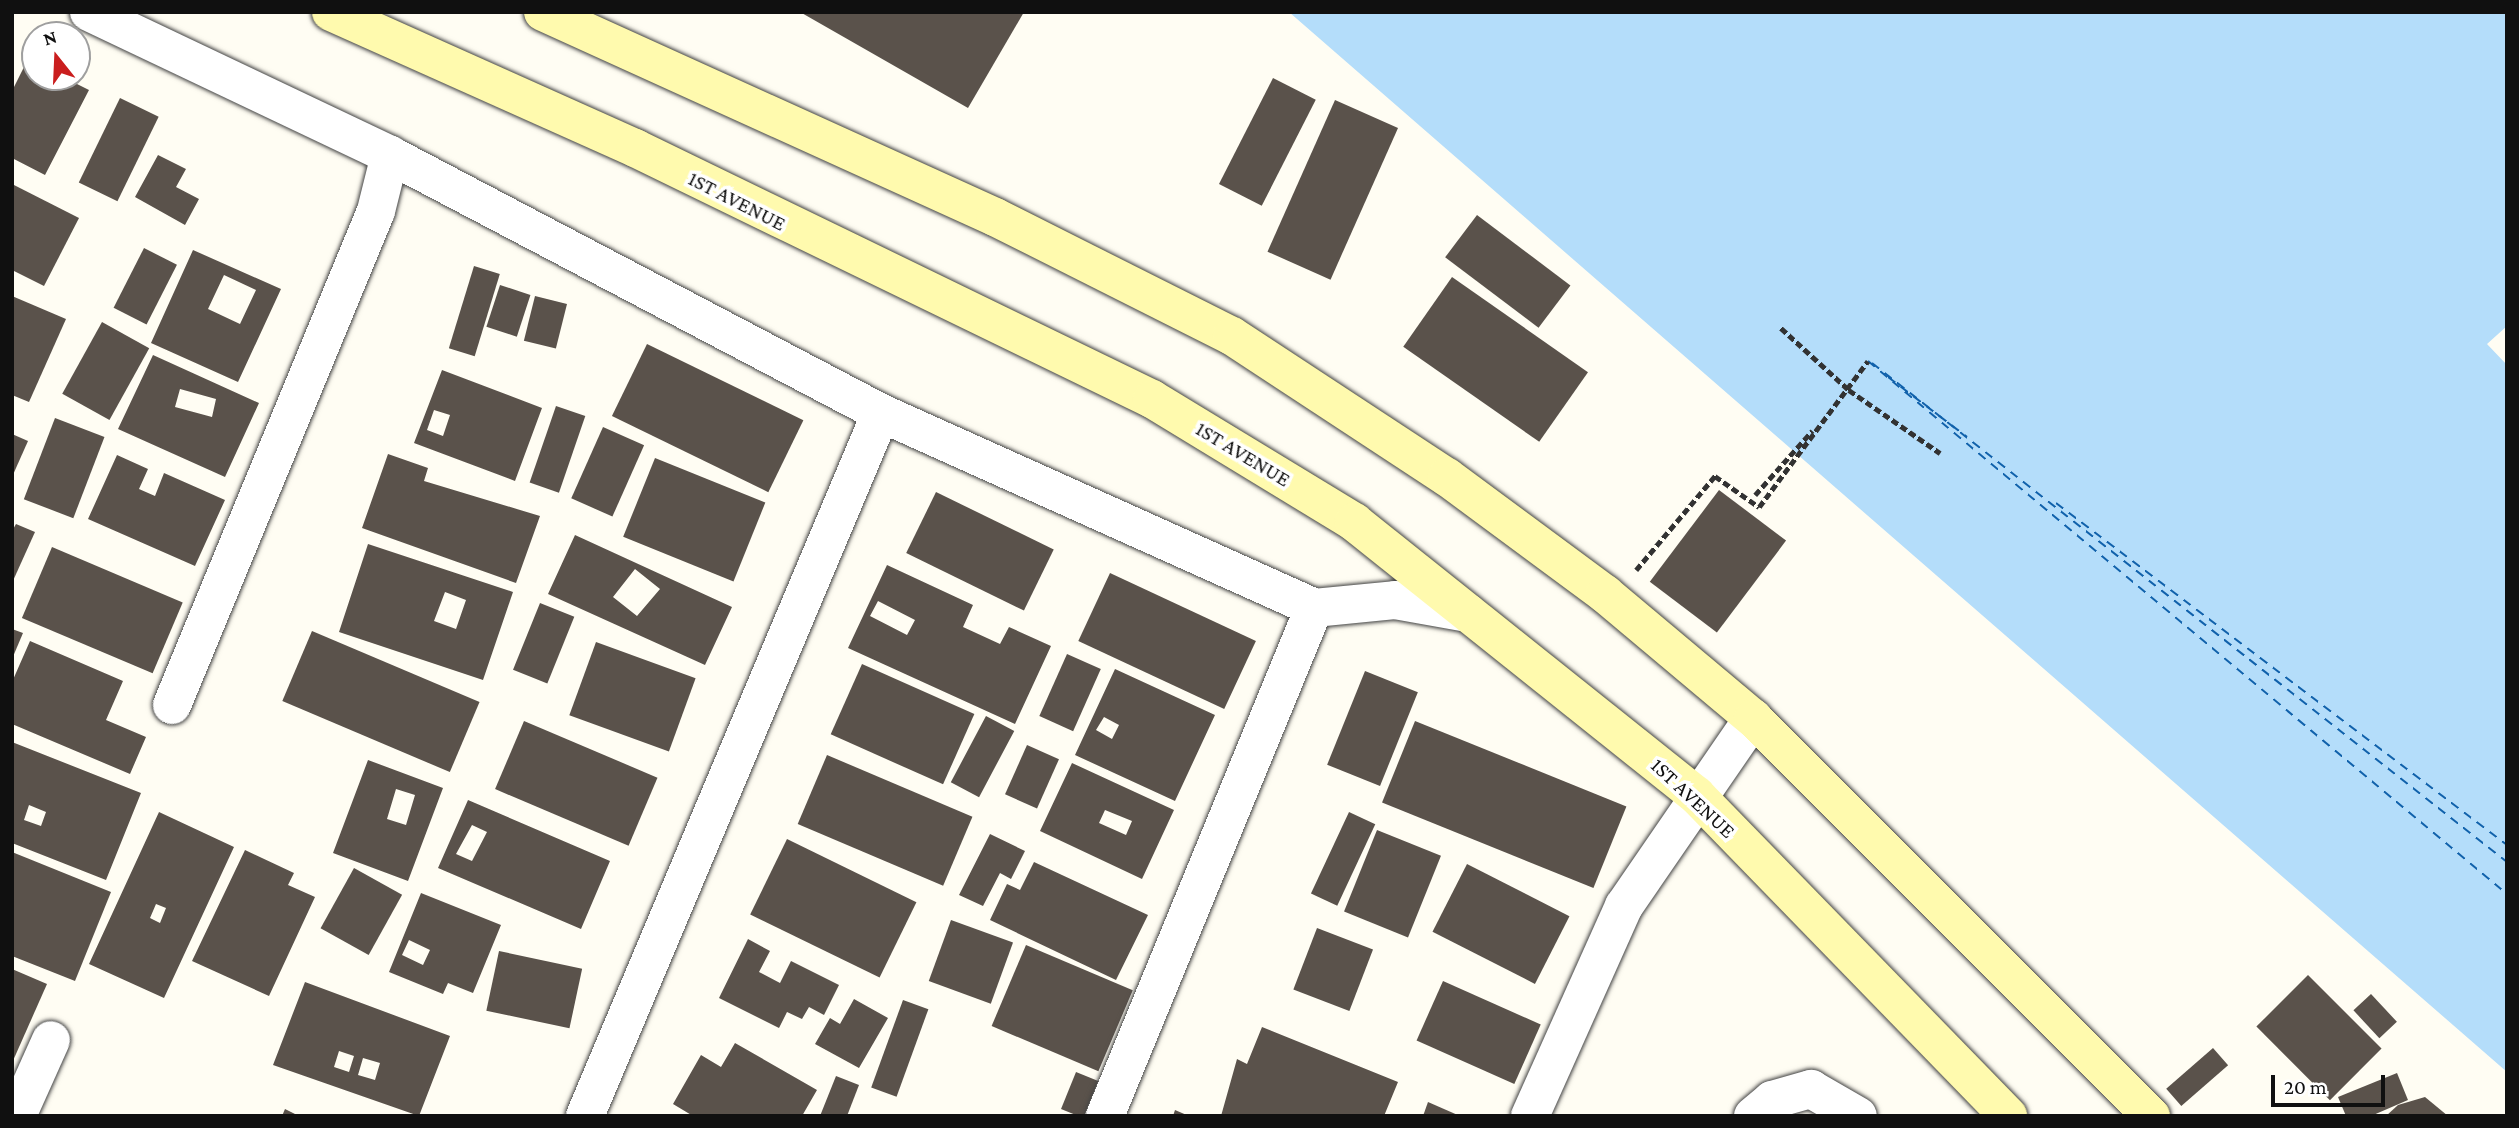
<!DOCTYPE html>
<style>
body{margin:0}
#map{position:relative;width:2519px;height:1128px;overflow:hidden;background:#fffdf3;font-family:"Crimson Pro",serif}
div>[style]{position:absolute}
.water>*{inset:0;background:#b4ddfa}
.ferry>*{height:2px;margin-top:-1px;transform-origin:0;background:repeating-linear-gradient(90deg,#1061ab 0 9px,transparent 0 16px)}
.building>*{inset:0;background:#5a524b;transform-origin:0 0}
.path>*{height:4.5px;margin-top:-2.25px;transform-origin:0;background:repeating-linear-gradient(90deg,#323232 0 7px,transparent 0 10.5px)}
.roads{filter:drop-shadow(0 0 2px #434343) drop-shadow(0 0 2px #434343)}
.street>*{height:38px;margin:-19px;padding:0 19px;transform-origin:19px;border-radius:19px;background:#fff}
.secondary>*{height:38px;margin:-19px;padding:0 19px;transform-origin:19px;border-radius:19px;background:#fffaae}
span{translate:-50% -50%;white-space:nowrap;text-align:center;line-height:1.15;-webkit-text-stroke:7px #fff;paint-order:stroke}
.street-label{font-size:21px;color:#101010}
.frame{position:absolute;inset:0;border:14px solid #101010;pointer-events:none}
.north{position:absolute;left:21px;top:21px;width:70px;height:70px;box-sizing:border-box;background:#fff;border:2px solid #9f9f9f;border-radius:50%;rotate:342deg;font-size:19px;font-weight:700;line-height:28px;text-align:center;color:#101010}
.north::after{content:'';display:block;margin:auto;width:24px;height:32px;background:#ca1e1e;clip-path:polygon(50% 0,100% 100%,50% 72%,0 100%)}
.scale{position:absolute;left:2271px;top:1075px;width:114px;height:32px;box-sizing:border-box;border:4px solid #101010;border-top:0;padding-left:9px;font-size:21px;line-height:24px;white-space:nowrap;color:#101010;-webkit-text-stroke:5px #fff;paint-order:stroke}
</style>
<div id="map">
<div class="water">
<i style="clip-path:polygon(1289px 12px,2507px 12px,2507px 326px,2487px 344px,2507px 365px,2507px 1072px)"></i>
</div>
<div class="ferry">
<i style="left:1868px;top:361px;width:832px;rotate:39.83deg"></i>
<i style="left:1872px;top:363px;width:808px;rotate:38.16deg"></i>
<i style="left:1888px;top:377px;width:99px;rotate:37.2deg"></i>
<i style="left:2056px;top:503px;width:566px;rotate:37.17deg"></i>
</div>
<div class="building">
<i style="clip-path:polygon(800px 12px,1024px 12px,968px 108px)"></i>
<i style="clip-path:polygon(28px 59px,35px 63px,35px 77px,63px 77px,89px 90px,45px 175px,12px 158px,12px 91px)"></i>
<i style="left:1273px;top:78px;width:48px;height:119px;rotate:27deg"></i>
<i style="left:120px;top:98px;width:43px;height:94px;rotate:26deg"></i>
<i style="left:1335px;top:100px;width:69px;height:166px;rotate:24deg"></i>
<i style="clip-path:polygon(158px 155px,186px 169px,176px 187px,199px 199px,185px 225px,135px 197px)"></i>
<i style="clip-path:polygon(12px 184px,79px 218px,44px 286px,12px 270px)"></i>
<i style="left:1477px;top:215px;width:117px;height:53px;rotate:37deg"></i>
<i style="left:144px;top:248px;width:37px;height:67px;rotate:27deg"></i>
<i style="clip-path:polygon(evenodd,193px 250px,281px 289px,238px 382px,151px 343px,193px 250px,224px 275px,256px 290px,240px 324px,208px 309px,224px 275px)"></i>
<i style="left:474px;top:266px;width:27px;height:86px;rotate:17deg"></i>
<i style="left:1452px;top:277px;width:166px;height:85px;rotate:35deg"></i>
<i style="left:500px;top:285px;width:32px;height:44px;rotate:18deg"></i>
<i style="clip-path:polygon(12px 296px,66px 319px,29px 402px,12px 395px)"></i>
<i style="left:535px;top:296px;width:33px;height:46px;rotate:14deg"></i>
<i style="left:102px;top:322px;width:54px;height:82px;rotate:29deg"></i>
<i style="left:647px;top:344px;width:174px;height:80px;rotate:26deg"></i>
<i style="clip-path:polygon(evenodd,153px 355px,259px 403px,225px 477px,118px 429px,153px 355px,180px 389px,216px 399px,212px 417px,175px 407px,180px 389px)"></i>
<i style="clip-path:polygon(evenodd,442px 370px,542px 408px,515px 481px,414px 443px,442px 370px,434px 410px,450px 415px,443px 436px,427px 430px,434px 410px)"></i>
<i style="left:556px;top:406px;width:31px;height:81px;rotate:19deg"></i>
<i style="left:55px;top:418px;width:53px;height:87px;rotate:21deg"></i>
<i style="left:603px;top:427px;width:45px;height:78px;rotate:24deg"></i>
<i style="clip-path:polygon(12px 434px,28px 441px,12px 477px)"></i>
<i style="clip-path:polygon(388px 454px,428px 468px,424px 481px,540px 516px,516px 583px,362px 528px)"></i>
<i style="clip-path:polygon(117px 455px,148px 469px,139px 489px,155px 496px,164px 473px,225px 500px,195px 566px,88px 519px)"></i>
<i style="left:655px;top:458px;width:119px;height:85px;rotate:22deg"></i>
<i style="left:1719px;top:490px;width:84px;height:115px;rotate:37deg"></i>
<i style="left:936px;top:492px;width:131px;height:68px;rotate:26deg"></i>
<i style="clip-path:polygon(16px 524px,35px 532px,12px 583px,12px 531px)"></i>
<i style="clip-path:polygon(evenodd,575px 535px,732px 607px,705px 665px,548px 594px,575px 535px,635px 569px,660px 589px,637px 616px,613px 597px,635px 569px)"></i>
<i style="clip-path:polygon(evenodd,368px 544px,513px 592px,483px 680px,339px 632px,368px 544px,445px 592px,466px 600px,456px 629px,434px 621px,445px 592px)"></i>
<i style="left:52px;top:547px;width:142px;height:77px;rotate:23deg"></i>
<i style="clip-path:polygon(evenodd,887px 565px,973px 605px,963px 627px,1000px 644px,1009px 627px,1051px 646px,1015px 724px,848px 648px,887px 565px,878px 601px,915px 620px,907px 635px,870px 616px,878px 601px)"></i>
<i style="left:1110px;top:573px;width:161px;height:75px;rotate:25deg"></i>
<i style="left:540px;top:603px;width:37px;height:72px;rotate:22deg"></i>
<i style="clip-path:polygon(12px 629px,23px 633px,12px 659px)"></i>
<i style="left:312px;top:631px;width:182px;height:76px;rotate:23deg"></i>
<i style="clip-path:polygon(30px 641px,123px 681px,106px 720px,146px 737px,130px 774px,12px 724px,12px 682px)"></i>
<i style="left:596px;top:642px;width:106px;height:78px;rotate:20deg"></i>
<i style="left:1067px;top:654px;width:37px;height:68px;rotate:24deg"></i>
<i style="left:862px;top:664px;width:123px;height:77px;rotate:24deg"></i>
<i style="clip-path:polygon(evenodd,1115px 669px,1215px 715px,1175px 801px,1075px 755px,1115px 669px,1104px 717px,1119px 725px,1112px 739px,1096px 730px,1104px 717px)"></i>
<i style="left:1365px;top:671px;width:57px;height:101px;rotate:22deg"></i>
<i style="left:986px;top:716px;width:32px;height:75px;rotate:28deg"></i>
<i style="left:524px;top:721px;width:145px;height:74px;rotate:23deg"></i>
<i style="left:1415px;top:721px;width:228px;height:88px;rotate:22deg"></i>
<i style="clip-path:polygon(evenodd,12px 742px,141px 793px,106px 880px,12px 843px,12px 742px,29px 805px,46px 812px,41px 826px,24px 820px,29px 805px)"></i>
<i style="left:1027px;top:745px;width:35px;height:54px;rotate:24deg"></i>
<i style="left:827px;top:755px;width:158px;height:75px;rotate:23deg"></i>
<i style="clip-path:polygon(evenodd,368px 760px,443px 788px,408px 881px,333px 853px,368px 760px,396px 789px,415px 795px,406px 825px,387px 819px,396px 789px)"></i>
<i style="clip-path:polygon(evenodd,1072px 763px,1174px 810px,1142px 879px,1040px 831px,1072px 763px,1105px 810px,1132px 821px,1126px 835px,1099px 823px,1105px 810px)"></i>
<i style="clip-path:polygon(evenodd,468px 800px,610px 861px,581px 929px,438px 868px,468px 800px,472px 825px,487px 832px,472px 861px,456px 854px,472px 825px)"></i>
<i style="clip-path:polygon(evenodd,159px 812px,234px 847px,164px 998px,89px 964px,159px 812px,156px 904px,166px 908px,160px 923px,150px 918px,156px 904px)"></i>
<i style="left:1349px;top:812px;width:29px;height:90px;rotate:25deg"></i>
<i style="left:1377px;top:830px;width:69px;height:88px;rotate:22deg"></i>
<i style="clip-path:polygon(990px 834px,1025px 851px,1011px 879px,1000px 873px,983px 906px,959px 895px)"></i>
<i style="left:787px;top:839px;width:144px;height:84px;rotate:26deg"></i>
<i style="clip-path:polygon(245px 850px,294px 873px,288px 885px,315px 897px,269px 996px,192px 961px)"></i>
<i style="clip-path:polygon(12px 852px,111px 892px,75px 981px,12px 956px)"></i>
<i style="clip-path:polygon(1034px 862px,1148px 915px,1116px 980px,990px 920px,1007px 884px,1020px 890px)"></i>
<i style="left:1467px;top:864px;width:115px;height:76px;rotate:27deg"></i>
<i style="left:354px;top:868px;width:55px;height:69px;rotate:29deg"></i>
<i style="clip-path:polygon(evenodd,421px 893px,501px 925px,473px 993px,448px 983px,443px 994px,389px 972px,421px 893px,409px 940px,430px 950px,423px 965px,402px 955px,409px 940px)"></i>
<i style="left:951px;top:920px;width:66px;height:65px;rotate:20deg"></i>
<i style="left:1317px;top:928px;width:60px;height:66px;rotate:21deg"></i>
<i style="clip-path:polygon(748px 939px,770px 951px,759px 972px,780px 983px,791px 961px,839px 985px,824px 1015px,809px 1007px,802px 1019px,787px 1012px,779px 1028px,719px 998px)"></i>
<i style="left:1026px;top:945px;width:116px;height:88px;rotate:23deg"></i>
<i style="left:499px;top:951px;width:85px;height:61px;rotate:12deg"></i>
<i style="clip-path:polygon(12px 969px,47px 984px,12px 1063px)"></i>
<i style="left:2308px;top:975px;width:104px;height:73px;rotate:45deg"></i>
<i style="left:1443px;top:981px;width:107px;height:65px;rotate:24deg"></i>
<i style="clip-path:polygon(evenodd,305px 982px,450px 1036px,419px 1116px,273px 1065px,305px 982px,339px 1051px,354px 1056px,349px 1072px,334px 1067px,339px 1051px,305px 982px,363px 1058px,380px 1063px,375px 1080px,358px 1075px,363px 1058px)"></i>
<i style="left:2371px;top:994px;width:38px;height:24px;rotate:47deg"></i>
<i style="clip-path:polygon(854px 999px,888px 1018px,859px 1068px,815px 1044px,830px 1018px,840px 1024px)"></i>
<i style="left:903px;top:1000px;width:27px;height:93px;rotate:20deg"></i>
<i style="clip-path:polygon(1262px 1027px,1398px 1082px,1384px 1116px,1221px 1116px,1237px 1059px,1247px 1064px)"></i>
<i style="clip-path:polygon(735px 1043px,817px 1090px,802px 1116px,693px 1116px,673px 1104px,701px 1055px,721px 1067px)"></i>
<i style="left:2213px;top:1048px;width:23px;height:62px;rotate:49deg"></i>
<i style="left:1076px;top:1072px;width:24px;height:40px;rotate:22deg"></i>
<i style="clip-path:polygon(2397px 1073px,2408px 1100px,2371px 1116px,2346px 1116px,2338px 1097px)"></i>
<i style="clip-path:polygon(836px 1076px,859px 1085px,847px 1116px,820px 1116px)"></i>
<i style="clip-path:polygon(2425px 1097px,2448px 1116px,2386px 1116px,2398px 1105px)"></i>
<i style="clip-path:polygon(1428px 1102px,1460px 1116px,1423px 1116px)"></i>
<i style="clip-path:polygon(285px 1109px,299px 1116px,282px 1116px)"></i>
<i style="clip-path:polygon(1175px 1110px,1189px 1116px,1173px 1116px)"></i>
</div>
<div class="path">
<i style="left:1781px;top:328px;width:92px;rotate:42.4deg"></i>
<i style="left:1849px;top:390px;width:111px;rotate:34.7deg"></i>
<i style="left:1755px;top:495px;width:86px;rotate:-48.3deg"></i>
<i style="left:1636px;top:570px;width:123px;rotate:-50deg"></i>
<i style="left:1715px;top:476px;width:54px;rotate:35.2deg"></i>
<i style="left:1759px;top:507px;width:182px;rotate:-53.3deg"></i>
</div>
<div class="roads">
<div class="street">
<i style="left:89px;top:12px;width:333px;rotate:25.4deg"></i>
<i style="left:390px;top:155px;width:555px;rotate:27.72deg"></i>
<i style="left:881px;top:413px;width:475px;rotate:24.2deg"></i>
<i style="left:1314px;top:608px;width:81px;rotate:-5.6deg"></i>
<i style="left:1395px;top:600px;width:74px;rotate:10.1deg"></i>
<i style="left:172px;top:705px;width:534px;rotate:-67.56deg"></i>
<i style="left:376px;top:211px;width:58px;rotate:-76deg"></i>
<i style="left:17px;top:1116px;width:83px;rotate:-65.9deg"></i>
<i style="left:585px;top:1116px;width:763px;rotate:-67.17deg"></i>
<i style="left:1105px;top:1116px;width:549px;rotate:-67.64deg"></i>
<i style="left:1530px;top:1116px;width:230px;rotate:-65.9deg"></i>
<i style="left:1624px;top:906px;width:228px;rotate:-55.5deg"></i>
<i style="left:1753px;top:1116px;width:25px;rotate:-40deg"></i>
<i style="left:1772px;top:1100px;width:41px;rotate:-15.8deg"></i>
<i style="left:1811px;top:1089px;width:54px;rotate:29.9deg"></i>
</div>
<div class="secondary">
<i style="left:331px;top:12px;width:333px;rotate:24.1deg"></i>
<i style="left:635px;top:148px;width:575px;rotate:25.9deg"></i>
<i style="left:1152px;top:399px;width:237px;rotate:31.3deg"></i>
<i style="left:1354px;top:522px;width:438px;rotate:38.6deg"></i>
<i style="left:1696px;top:795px;width:448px;rotate:45.8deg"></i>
<i style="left:543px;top:12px;width:496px;rotate:24.4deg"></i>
<i style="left:995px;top:217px;width:265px;rotate:26.7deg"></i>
<i style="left:1232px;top:336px;width:257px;rotate:33.3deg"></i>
<i style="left:1447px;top:477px;width:197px;rotate:36.5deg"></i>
<i style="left:1605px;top:594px;width:193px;rotate:40deg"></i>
<i style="left:1753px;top:718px;width:563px;rotate:45deg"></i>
</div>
</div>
<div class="street-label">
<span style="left:737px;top:201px;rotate:27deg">1ST AVENUE</span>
<span style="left:1243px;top:454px;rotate:31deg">1ST AVENUE</span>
<span style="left:1693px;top:798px;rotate:43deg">1ST AVENUE</span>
</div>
<div class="frame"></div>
<div class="north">N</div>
<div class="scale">20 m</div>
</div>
